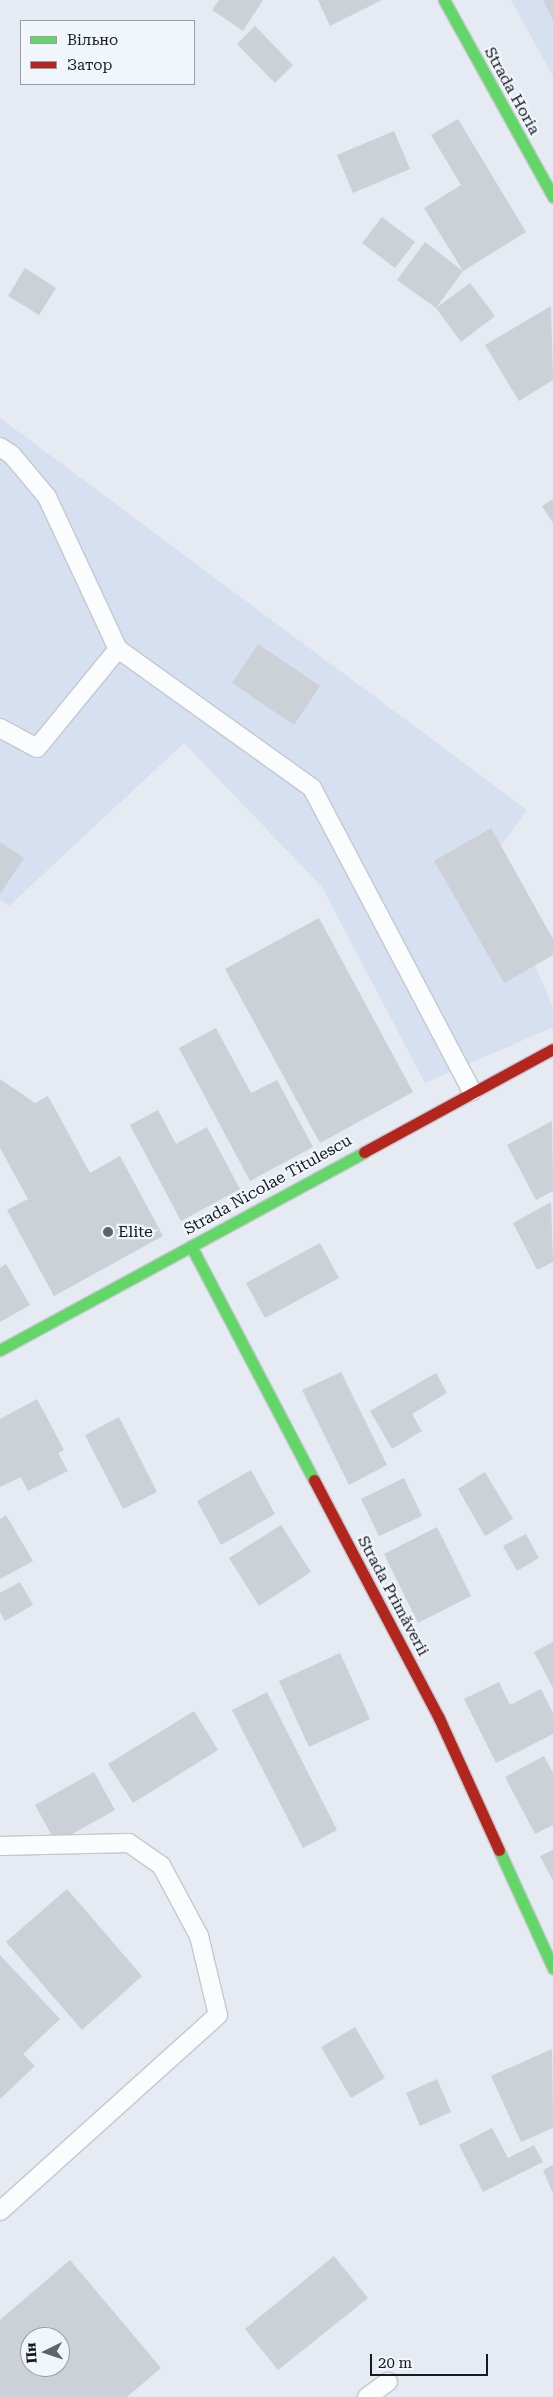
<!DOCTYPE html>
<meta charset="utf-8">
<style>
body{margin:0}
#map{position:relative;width:553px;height:2397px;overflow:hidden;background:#e5eaf3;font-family:"Roboto Serif",serif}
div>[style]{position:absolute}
.built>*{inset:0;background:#d6e0f0}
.building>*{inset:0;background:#ccd0d7}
.roads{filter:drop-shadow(1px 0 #c4c8cf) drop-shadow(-1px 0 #c4c8cf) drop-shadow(0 1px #c4c8cf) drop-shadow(0 -1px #c4c8cf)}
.lane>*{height:18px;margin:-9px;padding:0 9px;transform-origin:9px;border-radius:9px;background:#fbfcfd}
.fast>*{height:11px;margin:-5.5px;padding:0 5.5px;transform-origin:5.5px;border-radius:5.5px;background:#63d668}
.jam>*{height:11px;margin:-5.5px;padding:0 5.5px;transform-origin:5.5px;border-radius:5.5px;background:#b3261e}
.dots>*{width:14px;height:14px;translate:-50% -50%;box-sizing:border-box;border:2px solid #f1f5fc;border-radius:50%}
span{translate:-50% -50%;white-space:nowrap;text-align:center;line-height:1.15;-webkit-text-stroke:4.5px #f1f5fc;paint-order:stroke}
.street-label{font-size:16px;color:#171b20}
.poi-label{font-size:16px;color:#171b20}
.left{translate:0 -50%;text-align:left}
.legend{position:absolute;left:20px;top:20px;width:175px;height:65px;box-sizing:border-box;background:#f1f5fc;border:1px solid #9a9ea4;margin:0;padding:6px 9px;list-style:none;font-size:15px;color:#171b20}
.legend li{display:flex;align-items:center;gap:10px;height:25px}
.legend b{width:25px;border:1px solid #9a9ea4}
.north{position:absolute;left:20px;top:2327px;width:50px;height:50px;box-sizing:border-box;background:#f1f5fc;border:1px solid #9a9ea4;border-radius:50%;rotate:266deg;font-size:14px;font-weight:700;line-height:20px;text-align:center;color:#171b20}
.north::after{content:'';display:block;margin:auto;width:18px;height:22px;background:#5f636a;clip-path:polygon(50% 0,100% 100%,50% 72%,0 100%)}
.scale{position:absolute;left:370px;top:2354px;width:118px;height:22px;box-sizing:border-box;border:2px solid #171b20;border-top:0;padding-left:6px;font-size:15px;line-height:18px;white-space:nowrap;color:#171b20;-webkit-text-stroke:4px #f1f5fc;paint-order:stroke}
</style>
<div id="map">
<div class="built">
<div style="clip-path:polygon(511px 0,553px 0,553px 76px)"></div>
<div style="clip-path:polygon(0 418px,527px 810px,490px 861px,553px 1007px,553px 1027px,425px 1083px,322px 887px,184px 743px,9px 906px,0 900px)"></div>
</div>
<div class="building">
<div style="clip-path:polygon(219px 0,263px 0,243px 31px,212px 10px)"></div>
<div style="clip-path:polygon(318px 0,382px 0,330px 26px)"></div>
<div style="clip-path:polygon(543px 0,553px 0,553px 20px)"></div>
<div style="clip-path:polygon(255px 26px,293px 65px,275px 83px,237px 44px)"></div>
<div style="clip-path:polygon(458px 119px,526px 232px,463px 271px,424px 208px,461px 185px,431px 135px)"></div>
<div style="clip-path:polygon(394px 131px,410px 169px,353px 193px,337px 155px)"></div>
<div style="clip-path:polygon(382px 217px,415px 242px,395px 268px,362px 243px)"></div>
<div style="clip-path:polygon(425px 242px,463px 271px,436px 308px,470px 283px,495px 316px,461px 342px,436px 308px,397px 280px)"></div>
<div style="clip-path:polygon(25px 268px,56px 288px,39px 315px,8px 296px)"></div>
<div style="clip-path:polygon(551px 306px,553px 380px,519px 401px,485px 345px)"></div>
<div style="clip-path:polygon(553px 499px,553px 523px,542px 506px)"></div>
<div style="clip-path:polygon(258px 644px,320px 686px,294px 725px,232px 683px)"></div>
<div style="clip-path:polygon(491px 828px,553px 939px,553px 955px,504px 983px,434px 861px)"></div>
<div style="clip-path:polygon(0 842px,24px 858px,0 894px)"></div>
<div style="clip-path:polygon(319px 918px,413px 1092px,320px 1143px,225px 969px)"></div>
<div style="clip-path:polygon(216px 1028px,251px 1093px,277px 1080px,313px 1147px,250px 1181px,179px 1048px)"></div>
<div style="clip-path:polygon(0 1079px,35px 1103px,48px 1096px,90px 1173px,120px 1156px,163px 1236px,54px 1296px,7px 1210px,28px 1199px,0 1148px)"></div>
<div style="clip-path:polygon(158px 1110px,176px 1144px,207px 1127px,240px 1189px,181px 1221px,130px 1125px)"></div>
<div style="clip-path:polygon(552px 1121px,553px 1191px,536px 1200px,507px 1145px)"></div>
<div style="clip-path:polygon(551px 1202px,553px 1262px,537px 1270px,513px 1223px)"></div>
<div style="clip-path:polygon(320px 1243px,339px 1278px,265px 1318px,246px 1283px)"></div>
<div style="clip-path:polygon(6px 1264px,30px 1305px,0 1322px,0 1268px)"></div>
<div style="clip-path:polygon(341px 1372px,387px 1465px,349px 1485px,302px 1390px)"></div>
<div style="clip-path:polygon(436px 1373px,447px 1393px,412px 1414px,422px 1431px,392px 1449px,370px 1411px)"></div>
<div style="clip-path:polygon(37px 1399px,64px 1450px,58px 1453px,68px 1471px,28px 1491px,21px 1477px,0 1487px,0 1419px)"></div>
<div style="clip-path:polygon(119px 1417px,157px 1492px,123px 1509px,85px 1435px)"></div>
<div style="clip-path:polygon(251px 1470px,275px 1514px,221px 1545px,197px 1501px)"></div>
<div style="clip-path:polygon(485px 1472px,513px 1519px,485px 1536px,458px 1489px)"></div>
<div style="clip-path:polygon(404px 1478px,422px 1516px,379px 1536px,361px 1499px)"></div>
<div style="clip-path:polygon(6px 1515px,33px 1561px,0 1579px,0 1519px)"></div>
<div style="clip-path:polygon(281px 1525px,311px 1572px,259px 1606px,229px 1558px)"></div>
<div style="clip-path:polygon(437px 1527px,471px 1596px,418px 1623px,384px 1554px)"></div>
<div style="clip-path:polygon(526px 1534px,539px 1558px,517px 1571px,503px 1546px)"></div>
<div style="clip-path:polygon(20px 1582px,33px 1605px,5px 1621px,0 1612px,0 1593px)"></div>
<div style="clip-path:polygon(553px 1642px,553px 1688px,534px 1652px)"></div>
<div style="clip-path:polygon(340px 1653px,370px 1719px,309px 1747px,279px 1681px)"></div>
<div style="clip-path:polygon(499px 1682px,510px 1705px,541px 1689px,553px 1713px,553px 1734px,496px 1763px,464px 1699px)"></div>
<div style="clip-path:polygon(267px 1692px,337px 1830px,303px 1848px,232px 1710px)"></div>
<div style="clip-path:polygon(194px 1711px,218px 1750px,133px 1803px,108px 1764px)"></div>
<div style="clip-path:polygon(544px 1756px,553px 1773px,553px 1825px,535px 1834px,505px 1777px)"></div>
<div style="clip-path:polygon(94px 1772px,115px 1810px,56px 1843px,35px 1805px)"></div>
<div style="clip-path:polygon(553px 1850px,553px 1881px,540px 1856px)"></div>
<div style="clip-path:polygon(67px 1889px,142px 1976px,82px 2030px,6px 1942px)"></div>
<div style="clip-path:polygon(0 1955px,60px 2019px,23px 2054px,35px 2066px,0 2099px)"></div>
<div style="clip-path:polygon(355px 2027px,385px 2078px,351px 2098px,321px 2047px)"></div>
<div style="clip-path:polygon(552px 2049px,553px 2128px,521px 2142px,491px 2076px)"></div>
<div style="clip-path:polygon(437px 2079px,451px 2112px,420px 2126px,406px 2093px)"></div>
<div style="clip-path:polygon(492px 2128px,508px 2158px,534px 2145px,543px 2162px,483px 2192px,459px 2145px)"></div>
<div style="clip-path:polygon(553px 2165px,553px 2194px,543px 2170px)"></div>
<div style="clip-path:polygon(334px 2256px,368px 2298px,278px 2370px,245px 2329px)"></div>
<div style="clip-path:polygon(evenodd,70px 2260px,161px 2368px,127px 2397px,0 2397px,0 2320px,70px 2260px,30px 2337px,60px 2337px,60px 2367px,30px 2367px,30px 2337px)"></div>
</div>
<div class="roads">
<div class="lane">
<div style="left:0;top:447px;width:14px;rotate:34deg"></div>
<div style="left:12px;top:455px;width:55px;rotate:50.2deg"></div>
<div style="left:47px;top:497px;width:168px;rotate:65deg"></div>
<div style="left:0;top:728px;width:42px;rotate:28.4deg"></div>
<div style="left:37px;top:748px;width:128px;rotate:-50.7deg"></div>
<div style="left:118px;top:649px;width:239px;rotate:35.6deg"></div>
<div style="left:312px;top:788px;width:343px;rotate:62.2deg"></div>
<div style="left:0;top:1846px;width:129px;rotate:-1.3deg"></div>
<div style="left:129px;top:1843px;width:39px;rotate:35deg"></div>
<div style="left:161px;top:1865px;width:81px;rotate:61.8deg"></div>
<div style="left:199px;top:1936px;width:81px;rotate:76.5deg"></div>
<div style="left:218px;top:2015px;width:293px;rotate:138deg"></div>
<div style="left:367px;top:2397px;width:26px;rotate:-36deg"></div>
</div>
<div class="fast">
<div style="left:444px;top:0;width:225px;rotate:61deg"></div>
<div style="left:191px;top:1246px;width:264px;rotate:62.3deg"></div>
<div style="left:0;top:1350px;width:414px;rotate:-28.5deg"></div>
<div style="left:499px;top:1850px;width:130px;rotate:65.4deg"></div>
</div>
<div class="jam">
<div style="left:364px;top:1152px;width:215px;rotate:-28.6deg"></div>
<div style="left:314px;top:1480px;width:269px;rotate:62.3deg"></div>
<div style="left:439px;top:1718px;width:145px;rotate:65.6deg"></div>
</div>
</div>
<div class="dots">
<div style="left:108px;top:1232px;background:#5f636a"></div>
</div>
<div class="street-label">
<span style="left:512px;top:91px;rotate:61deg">Strada Horia</span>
<span style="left:268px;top:1185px;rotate:-29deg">Strada Nicolae Titulescu</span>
<span style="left:393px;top:1596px;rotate:62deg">Strada Primăverii</span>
</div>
<div class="poi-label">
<span class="left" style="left:118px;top:1232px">Elite</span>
</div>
<ul class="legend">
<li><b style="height:6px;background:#63d668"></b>Вільно</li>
<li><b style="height:6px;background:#b3261e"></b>Затор</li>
</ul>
<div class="north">Пн</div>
<div class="scale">20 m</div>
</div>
